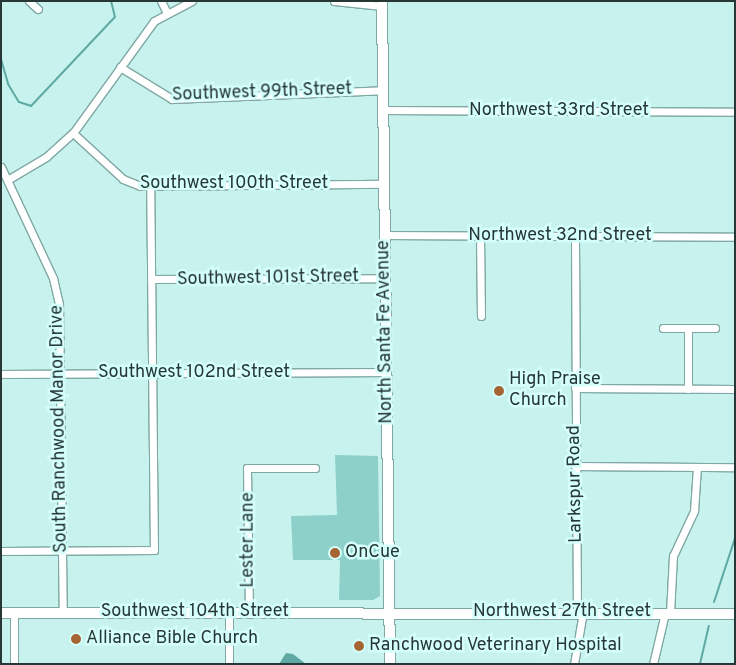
<!DOCTYPE html>
<style>
body{margin:0}
#map{position:relative;width:736px;height:665px;overflow:hidden;background:#c7f2ee;font-family:Overpass,sans-serif}
div>[style]{position:absolute}
.green>*{inset:0;background:#8dcfc9}
.water>*{inset:0;background:#5fa9a4}
.stream>*{height:2px;margin:-1px;padding:0 1px;transform-origin:1px;border-radius:1px;background:#5fa9a4}
.roads{filter:drop-shadow(1px 0 #7fa8a4) drop-shadow(-1px 0 #7fa8a4) drop-shadow(0 1px #7fa8a4) drop-shadow(0 -1px #7fa8a4)}
.street>*{height:7px;margin:-3.5px;padding:0 3.5px;transform-origin:3.5px;border-radius:3.5px;background:#fff}
.secondary>*{height:10px;margin:-5px;padding:0 5px;transform-origin:5px;border-radius:5px;background:#fff}
.dots>*{width:14px;height:14px;translate:-50% -50%;box-sizing:border-box;border:2px solid #d4fffb;border-radius:50%}
span{translate:-50% -50%;white-space:nowrap;text-align:center;line-height:1.15;-webkit-text-stroke:5px #d4fffb;paint-order:stroke}
.street-label{font-size:18px;color:#263736}
.poi-label{font-size:18px;color:#263736}
.left{translate:0 -50%;text-align:left}
.frame{position:absolute;inset:0;border:2px solid #263736;pointer-events:none}
</style>
<div id="map">
<div class="green">
<div style="clip-path:polygon(335px 455px,378px 456px,380px 596px,373px 600px,339px 600px,340px 560px,293px 560px,291px 516px,337px 515px)"></div>
</div>
<div class="water">
<div style="clip-path:polygon(286px 653px,293px 654px,306px 664px,279px 664px)"></div>
</div>
<div class="stream">
<div style="left:1px;top:59px;width:26px;rotate:74deg"></div>
<div style="left:8px;top:84px;width:21px;rotate:59deg"></div>
<div style="left:19px;top:102px;width:13px;rotate:18deg"></div>
<div style="left:31px;top:106px;width:122px;rotate:-46.7deg"></div>
<div style="left:115px;top:17px;width:16px;rotate:-104deg"></div>
<div style="left:714px;top:602px;width:67px;rotate:-71.8deg"></div>
<div style="left:700px;top:664px;width:39px;rotate:-77deg"></div>
</div>
<div class="roads">
<div class="street">
<div style="left:29px;top:1px;width:12px;rotate:42deg"></div>
<div style="left:161px;top:1px;width:11px;rotate:63deg"></div>
<div style="left:334px;top:1px;width:48px;rotate:5.9deg"></div>
<div style="left:120px;top:67px;width:61px;rotate:31.6deg"></div>
<div style="left:172px;top:99px;width:211px;rotate:-2.4deg"></div>
<div style="left:383px;top:110px;width:352px;rotate:0.3deg"></div>
<div style="left:73px;top:133px;width:68px;rotate:42.6deg"></div>
<div style="left:123px;top:179px;width:18px;rotate:22deg"></div>
<div style="left:140px;top:186px;width:244px;rotate:-0.5deg"></div>
<div style="left:1px;top:167px;width:123px;rotate:64.9deg"></div>
<div style="left:53px;top:278px;width:27px;rotate:77deg"></div>
<div style="left:59px;top:304px;width:309px;rotate:89.3deg"></div>
<div style="left:9px;top:179px;width:43px;rotate:-30.7deg"></div>
<div style="left:46px;top:157px;width:36px;rotate:-42deg"></div>
<div style="left:73px;top:133px;width:138px;rotate:-54.1deg"></div>
<div style="left:154px;top:21px;width:43px;rotate:-27.8deg"></div>
<div style="left:385px;top:235px;width:350px;rotate:0.3deg"></div>
<div style="left:480px;top:235px;width:81px;rotate:89.3deg"></div>
<div style="left:575px;top:236px;width:376px;rotate:89.7deg"></div>
<div style="left:151px;top:279px;width:235px;rotate:-0.2deg"></div>
<div style="left:663px;top:328px;width:52px"></div>
<div style="left:1px;top:374px;width:386px;rotate:-0.3deg"></div>
<div style="left:575px;top:388px;width:160px;rotate:0.4deg"></div>
<div style="left:688px;top:389px;width:61px;rotate:-90deg"></div>
<div style="left:575px;top:466px;width:160px;rotate:0.4deg"></div>
<div style="left:1px;top:551px;width:153px;rotate:-0.4deg"></div>
<div style="left:154px;top:550px;width:364px;rotate:-90.6deg"></div>
<div style="left:249px;top:611px;width:143px;rotate:-90.8deg"></div>
<div style="left:247px;top:468px;width:68px"></div>
<div style="left:670px;top:613px;width:57px;rotate:-87deg"></div>
<div style="left:673px;top:556px;width:50px;rotate:-65deg"></div>
<div style="left:694px;top:511px;width:44px;rotate:-86.1deg"></div>
<div style="left:14px;top:664px;width:51px;rotate:-90deg"></div>
<div style="left:229px;top:664px;width:52px;rotate:-90deg"></div>
<div style="left:574px;top:664px;width:53px;rotate:-80.2deg"></div>
<div style="left:653px;top:664px;width:52px;rotate:-76.8deg"></div>
</div>
<div class="secondary">
<div style="left:382px;top:1px;width:663px;rotate:89.31deg"></div>
<div style="left:1px;top:613px;width:734px;rotate:0.08deg"></div>
</div>
</div>
<div class="dots">
<div style="left:499px;top:391px;background:#a76433"></div>
<div style="left:335px;top:553px;background:#a76433"></div>
<div style="left:76px;top:639px;background:#a76433"></div>
<div style="left:359px;top:646px;background:#a76433"></div>
</div>
<div class="street-label">
<span style="left:262px;top:93px;rotate:-2deg">Southwest 99th Street</span>
<span style="left:559px;top:111px">Northwest 33rd Street</span>
<span style="left:234px;top:184px">Southwest 100th Street</span>
<span style="left:560px;top:236px">Northwest 32nd Street</span>
<span style="left:268px;top:279px;rotate:-1deg">Southwest 101st Street</span>
<span style="left:386px;top:332px;rotate:-91deg">North Santa Fe Avenue</span>
<span style="left:194px;top:373px">Southwest 102nd Street</span>
<span style="left:60px;top:429px;rotate:-91deg">South Ranchwood Manor Drive</span>
<span style="left:576px;top:484px;rotate:-91deg">Larkspur Road</span>
<span style="left:249px;top:540px;rotate:-90deg">Lester Lane</span>
<span style="left:195px;top:612px">Southwest 104th Street</span>
<span style="left:562px;top:612px">Northwest 27th Street</span>
</div>
<div class="poi-label">
<span class="left" style="left:509px;top:391px">High Praise<br>Church</span>
<span class="left" style="left:345px;top:553px">OnCue</span>
<span class="left" style="left:86px;top:639px">Alliance Bible Church</span>
<span class="left" style="left:369px;top:646px">Ranchwood Veterinary Hospital</span>
</div>
<div class="frame"></div>
</div>
